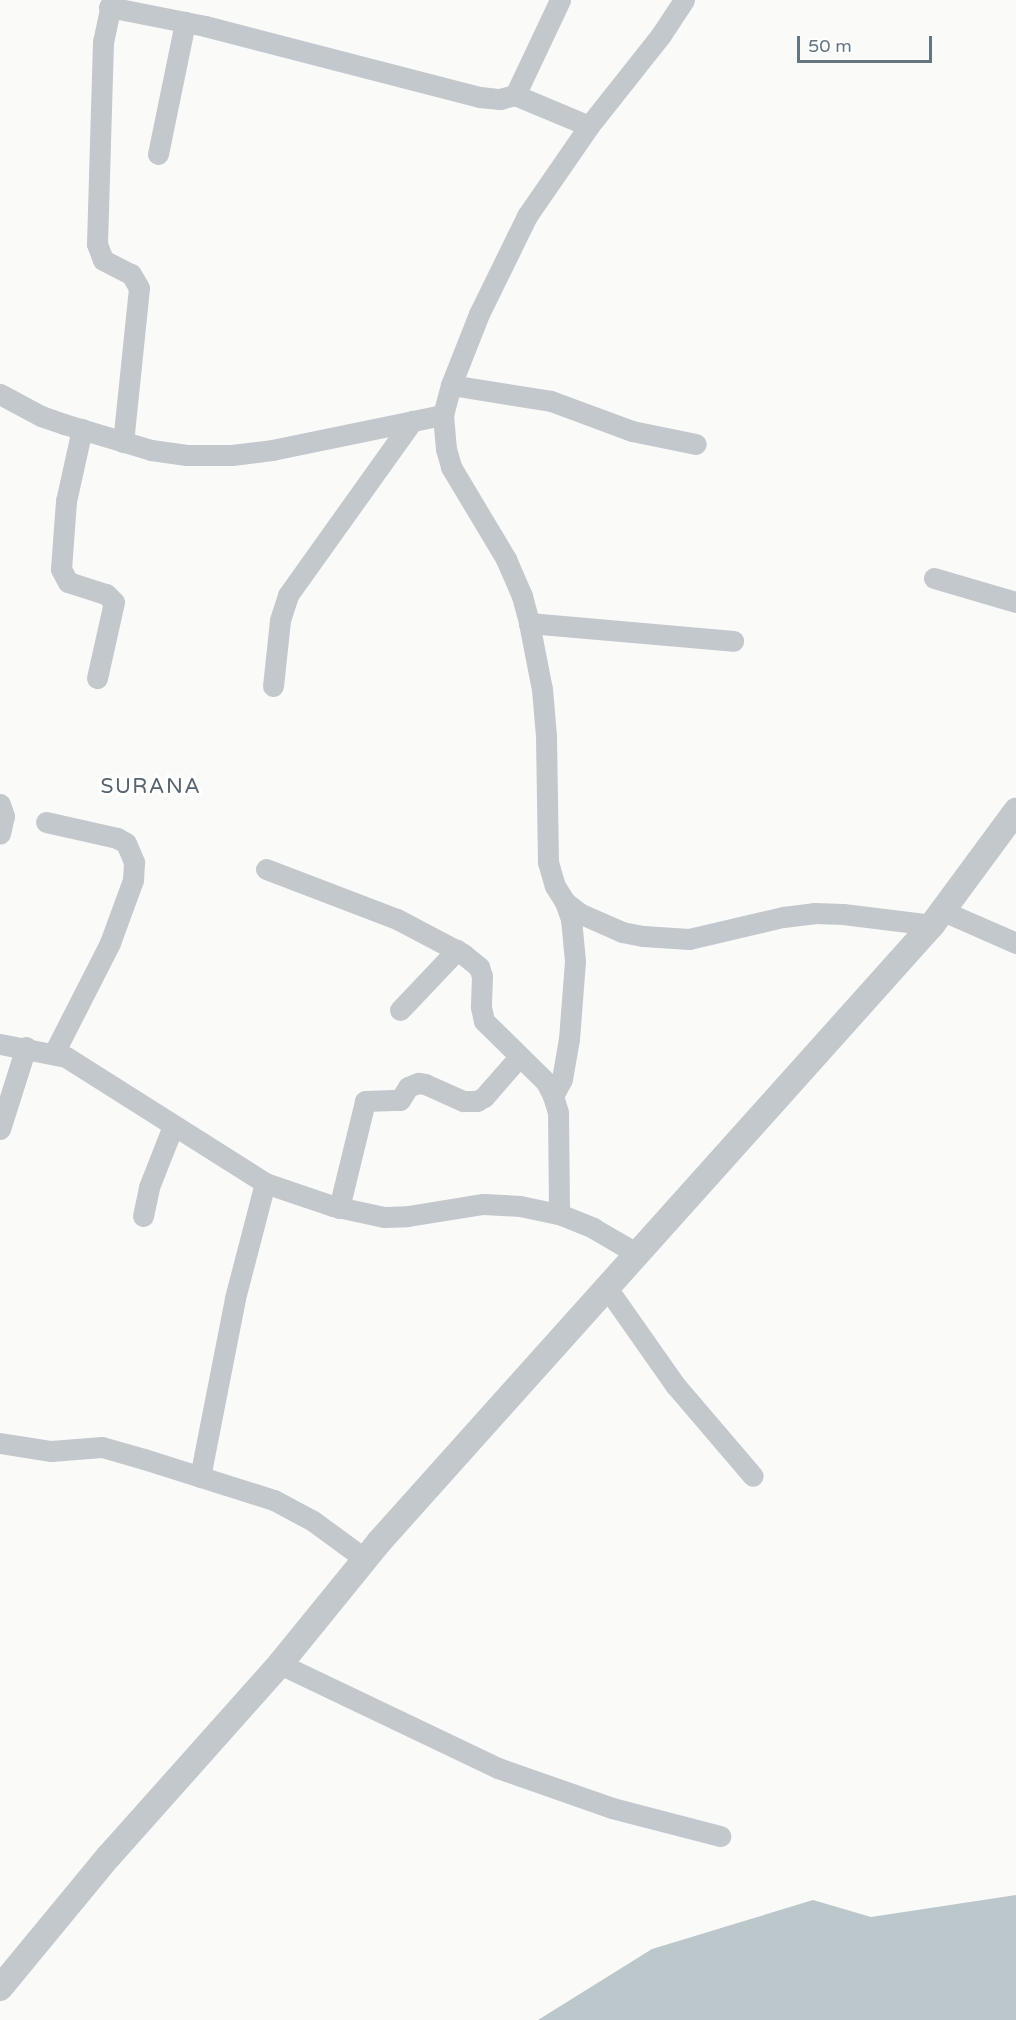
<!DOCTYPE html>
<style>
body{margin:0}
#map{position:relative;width:1016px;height:2020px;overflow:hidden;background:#fafaf8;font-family:"Varela Round",sans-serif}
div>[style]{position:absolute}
.water>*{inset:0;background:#bbc7cb}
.minor>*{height:21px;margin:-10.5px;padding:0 10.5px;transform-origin:10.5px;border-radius:10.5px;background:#c3c8cc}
.tertiary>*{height:26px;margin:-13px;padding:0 13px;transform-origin:13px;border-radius:13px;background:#c3c8cc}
span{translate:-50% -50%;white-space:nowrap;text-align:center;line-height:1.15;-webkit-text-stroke:6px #fff;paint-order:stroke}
.quarter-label{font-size:21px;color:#57646e;letter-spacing:1.5px}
.scale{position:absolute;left:797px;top:36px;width:135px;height:27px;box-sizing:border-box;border:3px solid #657683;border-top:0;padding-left:8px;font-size:18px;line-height:21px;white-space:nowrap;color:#657683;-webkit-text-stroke:4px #fff;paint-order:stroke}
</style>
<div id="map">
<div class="water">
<div style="clip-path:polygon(1016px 1895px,1016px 2020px,538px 2020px,652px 1949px,813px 1900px,871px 1917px)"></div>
</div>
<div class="minor">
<div style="left:112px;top:0;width:43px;rotate:102.1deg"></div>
<div style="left:103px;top:42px;width:202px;rotate:91.7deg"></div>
<div style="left:97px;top:244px;width:17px;rotate:69deg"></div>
<div style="left:103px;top:260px;width:31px;rotate:27deg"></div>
<div style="left:131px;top:274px;width:16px;rotate:60deg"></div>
<div style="left:139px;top:288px;width:155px;rotate:95.9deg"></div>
<div style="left:560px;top:0;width:105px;rotate:115.3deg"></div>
<div style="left:515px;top:95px;width:80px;rotate:22.7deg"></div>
<div style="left:684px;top:0;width:42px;rotate:123.3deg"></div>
<div style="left:661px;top:35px;width:116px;rotate:128.4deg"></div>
<div style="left:589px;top:126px;width:109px;rotate:124.6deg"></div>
<div style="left:527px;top:216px;width:109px;rotate:116.1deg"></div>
<div style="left:479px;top:314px;width:76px;rotate:111.5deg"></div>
<div style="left:451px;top:385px;width:31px;rotate:105deg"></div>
<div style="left:443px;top:415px;width:34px;rotate:85deg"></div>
<div style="left:446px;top:449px;width:19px;rotate:74deg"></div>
<div style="left:451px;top:467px;width:107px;rotate:59.1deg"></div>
<div style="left:506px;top:559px;width:40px;rotate:66.6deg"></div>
<div style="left:522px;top:596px;width:28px;rotate:75deg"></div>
<div style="left:529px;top:623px;width:67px;rotate:78.9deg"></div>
<div style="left:542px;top:689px;width:47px;rotate:85.1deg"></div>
<div style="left:546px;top:736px;width:126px;rotate:89.1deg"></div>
<div style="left:548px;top:862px;width:25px;rotate:74deg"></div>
<div style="left:555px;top:886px;width:19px;rotate:58deg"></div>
<div style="left:565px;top:902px;width:18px;rotate:38deg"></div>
<div style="left:579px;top:913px;width:47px;rotate:23.8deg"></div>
<div style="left:622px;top:932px;width:21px;rotate:11deg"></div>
<div style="left:643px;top:936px;width:46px;rotate:3.7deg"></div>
<div style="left:689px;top:939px;width:97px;rotate:-13.2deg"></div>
<div style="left:783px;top:917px;width:31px;rotate:-7deg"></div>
<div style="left:814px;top:913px;width:29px;rotate:2deg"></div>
<div style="left:843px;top:914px;width:90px;rotate:7deg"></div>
<div style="left:109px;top:7px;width:98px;rotate:11.2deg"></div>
<div style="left:205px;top:26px;width:284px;rotate:14.5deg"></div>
<div style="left:480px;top:97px;width:20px;rotate:6deg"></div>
<div style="left:500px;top:99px;width:16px;rotate:-15deg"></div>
<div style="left:158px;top:154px;width:135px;rotate:-78.4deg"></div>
<div style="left:451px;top:385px;width:101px;rotate:9.1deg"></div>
<div style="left:551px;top:401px;width:86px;rotate:20.3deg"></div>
<div style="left:632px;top:431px;width:65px;rotate:11.5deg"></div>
<div style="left:0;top:394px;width:47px;rotate:28.2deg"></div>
<div style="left:41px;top:416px;width:24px;rotate:19deg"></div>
<div style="left:64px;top:424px;width:91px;rotate:16.6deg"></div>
<div style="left:151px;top:450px;width:36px;rotate:8deg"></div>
<div style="left:187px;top:455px;width:45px"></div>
<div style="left:232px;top:455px;width:40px;rotate:-7.1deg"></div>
<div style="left:272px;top:450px;width:175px;rotate:-11.6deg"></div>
<div style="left:82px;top:429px;width:74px;rotate:102.5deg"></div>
<div style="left:66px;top:501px;width:68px;rotate:94.2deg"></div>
<div style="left:61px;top:569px;width:15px;rotate:62deg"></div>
<div style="left:68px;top:582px;width:40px;rotate:18deg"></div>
<div style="left:106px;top:594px;width:11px;rotate:45deg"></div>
<div style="left:114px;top:602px;width:78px;rotate:102.6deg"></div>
<div style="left:934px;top:578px;width:85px;rotate:16.3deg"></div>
<div style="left:529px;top:623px;width:205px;rotate:5deg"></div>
<div style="left:273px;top:686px;width:66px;rotate:-83.9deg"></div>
<div style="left:280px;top:620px;width:26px;rotate:-72deg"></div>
<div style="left:288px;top:595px;width:214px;rotate:-54.5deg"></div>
<div style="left:0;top:804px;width:13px;rotate:72deg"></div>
<div style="left:4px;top:816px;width:18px;rotate:103deg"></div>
<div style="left:46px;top:822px;width:73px;rotate:12.7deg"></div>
<div style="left:117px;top:838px;width:10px;rotate:29deg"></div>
<div style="left:126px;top:843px;width:21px;rotate:67deg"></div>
<div style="left:134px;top:862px;width:18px;rotate:93deg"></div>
<div style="left:133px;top:880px;width:67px;rotate:110.1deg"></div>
<div style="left:110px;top:943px;width:123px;rotate:117deg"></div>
<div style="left:266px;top:869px;width:140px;rotate:20.9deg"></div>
<div style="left:397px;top:919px;width:75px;rotate:27.9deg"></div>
<div style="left:463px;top:954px;width:21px;rotate:39deg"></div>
<div style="left:479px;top:967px;width:9px;rotate:72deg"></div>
<div style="left:482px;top:976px;width:31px;rotate:92deg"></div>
<div style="left:481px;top:1007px;width:14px;rotate:78deg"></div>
<div style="left:484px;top:1021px;width:87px;rotate:44.5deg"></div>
<div style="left:546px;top:1082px;width:16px;rotate:63deg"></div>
<div style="left:553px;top:1096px;width:17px;rotate:73deg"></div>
<div style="left:558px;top:1112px;width:102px;rotate:89.4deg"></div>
<div style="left:943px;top:911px;width:80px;rotate:23.7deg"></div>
<div style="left:400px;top:1010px;width:83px;rotate:-46.5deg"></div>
<div style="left:0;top:1044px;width:67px;rotate:11.1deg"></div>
<div style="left:66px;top:1057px;width:236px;rotate:32.3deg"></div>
<div style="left:265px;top:1183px;width:72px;rotate:18.7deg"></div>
<div style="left:333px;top:1206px;width:52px;rotate:12.2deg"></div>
<div style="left:384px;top:1217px;width:24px;rotate:-2deg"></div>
<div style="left:408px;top:1216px;width:76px;rotate:-9.1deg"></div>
<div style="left:483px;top:1204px;width:37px;rotate:3deg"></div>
<div style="left:520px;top:1206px;width:40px;rotate:12deg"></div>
<div style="left:559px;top:1214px;width:37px;rotate:22deg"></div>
<div style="left:593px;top:1228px;width:50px;rotate:30.2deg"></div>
<div style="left:553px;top:1096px;width:19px;rotate:-62deg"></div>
<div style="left:562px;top:1079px;width:41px;rotate:-80.1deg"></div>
<div style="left:569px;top:1039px;width:78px;rotate:-85.6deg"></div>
<div style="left:575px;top:961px;width:42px;rotate:-95.4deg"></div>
<div style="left:571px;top:919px;width:18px;rotate:-109deg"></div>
<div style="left:0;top:1129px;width:86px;rotate:-72.4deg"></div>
<div style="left:339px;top:1208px;width:110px;rotate:-76.3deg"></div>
<div style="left:365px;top:1101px;width:35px;rotate:-2deg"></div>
<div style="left:400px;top:1100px;width:15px;rotate:-58deg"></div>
<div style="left:408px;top:1087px;width:11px;rotate:-22deg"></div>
<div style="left:418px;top:1083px;width:7px;rotate:8deg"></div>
<div style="left:425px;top:1084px;width:42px;rotate:24.1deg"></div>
<div style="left:463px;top:1101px;width:14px"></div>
<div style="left:477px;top:1101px;width:8px;rotate:-30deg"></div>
<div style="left:484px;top:1097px;width:53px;rotate:-48.8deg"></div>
<div style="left:143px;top:1216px;width:30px;rotate:-78deg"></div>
<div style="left:149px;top:1187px;width:66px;rotate:-68.5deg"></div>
<div style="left:607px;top:1288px;width:120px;rotate:54.9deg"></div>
<div style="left:676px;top:1386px;width:118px;rotate:49.5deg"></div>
<div style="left:0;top:1443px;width:52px;rotate:8.9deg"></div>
<div style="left:51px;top:1451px;width:51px;rotate:-4.5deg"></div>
<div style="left:102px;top:1447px;width:44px;rotate:15.9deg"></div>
<div style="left:144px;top:1459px;width:136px;rotate:17.5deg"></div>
<div style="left:274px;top:1500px;width:44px;rotate:28.3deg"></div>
<div style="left:313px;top:1521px;width:64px;rotate:36.2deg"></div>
<div style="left:200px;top:1477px;width:182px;rotate:-78.9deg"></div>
<div style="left:235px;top:1298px;width:119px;rotate:-75.4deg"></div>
<div style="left:280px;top:1664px;width:242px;rotate:25.5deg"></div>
<div style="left:498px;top:1768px;width:121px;rotate:19.3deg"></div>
<div style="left:612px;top:1808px;width:112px;rotate:14.5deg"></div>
</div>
<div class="tertiary">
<div style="left:0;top:1988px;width:171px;rotate:-50.5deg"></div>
<div style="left:109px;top:1856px;width:257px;rotate:-48.3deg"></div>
<div style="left:280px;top:1664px;width:157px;rotate:-50.9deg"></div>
<div style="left:379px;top:1542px;width:829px;rotate:-48.13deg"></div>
<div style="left:932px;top:925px;width:142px;rotate:-53.6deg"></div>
</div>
<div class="quarter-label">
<span style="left:151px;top:787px">SURANA</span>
</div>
<div class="scale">50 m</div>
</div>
